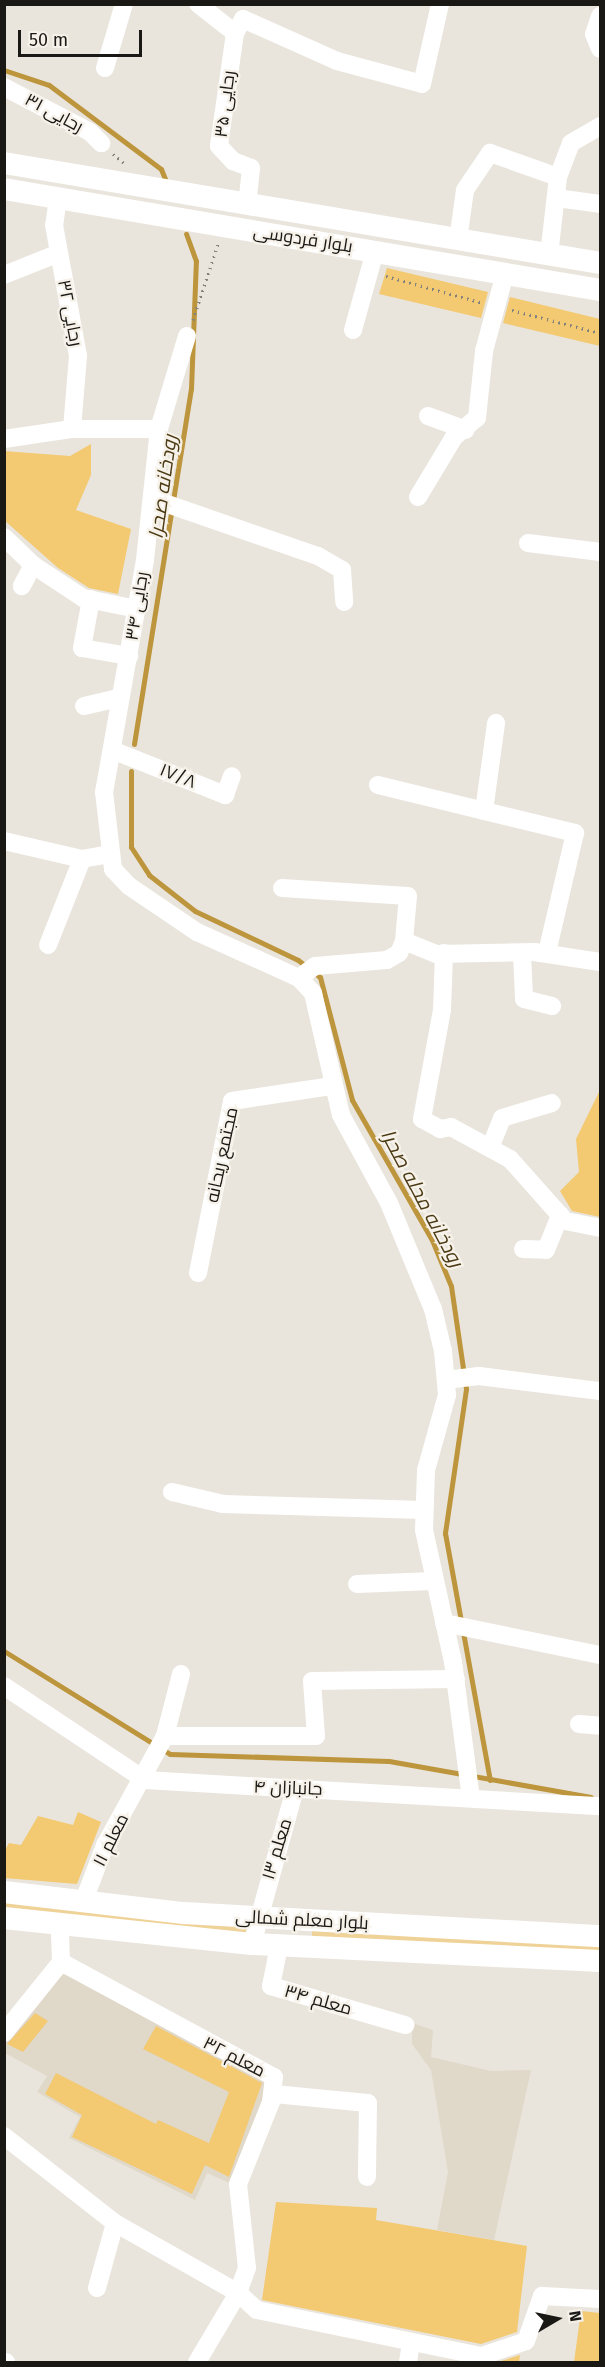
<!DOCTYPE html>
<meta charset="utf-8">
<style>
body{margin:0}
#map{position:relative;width:605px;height:2367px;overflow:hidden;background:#e9e5dc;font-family:"Fira Sans",Cairo,sans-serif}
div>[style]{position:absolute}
.built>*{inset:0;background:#e0d8c9}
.green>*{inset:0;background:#efd298}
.stream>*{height:5px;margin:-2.5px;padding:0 2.5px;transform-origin:2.5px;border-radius:2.5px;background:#bd953c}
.building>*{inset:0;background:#f3c972}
.path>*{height:3px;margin-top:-1.5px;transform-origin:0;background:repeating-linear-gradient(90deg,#83817b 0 1.5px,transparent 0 6px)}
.minor>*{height:18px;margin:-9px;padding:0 9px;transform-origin:9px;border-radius:9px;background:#fff}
.major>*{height:22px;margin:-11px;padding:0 11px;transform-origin:11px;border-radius:11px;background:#fff}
span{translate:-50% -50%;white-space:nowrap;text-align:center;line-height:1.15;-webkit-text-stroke:4.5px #f6f2e9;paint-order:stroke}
.street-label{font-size:18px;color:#191815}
.water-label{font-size:20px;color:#4b3a14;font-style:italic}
.frame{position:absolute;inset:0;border:6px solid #191815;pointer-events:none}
.north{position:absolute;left:527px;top:2289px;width:60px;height:60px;-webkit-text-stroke:4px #f6f2e9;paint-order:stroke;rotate:81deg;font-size:16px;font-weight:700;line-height:24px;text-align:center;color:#191815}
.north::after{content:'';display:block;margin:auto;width:21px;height:27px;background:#191815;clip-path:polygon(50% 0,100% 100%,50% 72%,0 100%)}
.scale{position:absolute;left:18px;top:30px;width:124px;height:27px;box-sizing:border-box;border:3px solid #191815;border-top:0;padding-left:8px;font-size:18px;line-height:21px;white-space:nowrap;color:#191815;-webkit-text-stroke:4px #f6f2e9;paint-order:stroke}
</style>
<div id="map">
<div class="built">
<div style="clip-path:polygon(55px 1974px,76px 1975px,271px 2080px,232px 2184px,207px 2173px,195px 2200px,69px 2138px,80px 2117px,37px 2092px,47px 2076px,5px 2053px,5px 2036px)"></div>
<div style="clip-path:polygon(412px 2023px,433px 2030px,431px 2057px,491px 2071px,531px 2070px,494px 2240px,437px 2230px,448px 2172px,431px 2070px,412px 2044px)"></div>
</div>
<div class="green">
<div style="clip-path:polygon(4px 1899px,250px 1924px,249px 1937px,5px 1912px)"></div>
<div style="clip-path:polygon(312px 1929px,600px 1946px,600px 1955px,312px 1938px)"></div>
</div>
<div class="stream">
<div style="left:4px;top:70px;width:47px;rotate:18.4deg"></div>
<div style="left:49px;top:85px;width:140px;rotate:36.9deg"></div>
<div style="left:161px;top:169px;width:11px;rotate:68deg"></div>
<div style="left:134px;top:744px;width:360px;rotate:-80.9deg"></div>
<div style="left:191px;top:389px;width:128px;rotate:-87.8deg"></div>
<div style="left:196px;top:261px;width:29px;rotate:-110deg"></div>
<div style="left:131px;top:771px;width:76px;rotate:90deg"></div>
<div style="left:131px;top:847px;width:33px;rotate:57deg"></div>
<div style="left:149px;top:875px;width:58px;rotate:38deg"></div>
<div style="left:195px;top:911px;width:114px;rotate:25.4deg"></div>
<div style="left:298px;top:960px;width:28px;rotate:38deg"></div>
<div style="left:320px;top:977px;width:127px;rotate:75.4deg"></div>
<div style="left:352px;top:1100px;width:161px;rotate:60.3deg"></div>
<div style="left:432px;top:1240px;width:50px;rotate:67.6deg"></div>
<div style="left:451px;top:1286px;width:104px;rotate:81.7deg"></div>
<div style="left:466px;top:1389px;width:146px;rotate:98.3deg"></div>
<div style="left:445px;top:1533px;width:251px;rotate:79.7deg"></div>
<div style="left:4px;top:1651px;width:195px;rotate:31.8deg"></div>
<div style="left:170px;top:1754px;width:219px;rotate:1.8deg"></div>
<div style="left:389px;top:1761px;width:205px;rotate:10.1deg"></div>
</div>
<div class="building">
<div style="clip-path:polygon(387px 268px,488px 292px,481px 318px,379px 294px)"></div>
<div style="clip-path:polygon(510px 297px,600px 319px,600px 346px,503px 323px)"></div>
<div style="clip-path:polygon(91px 444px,91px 475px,76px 510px,131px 529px,118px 594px,89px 588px,58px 568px,4px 520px,4px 451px,70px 456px)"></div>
<div style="clip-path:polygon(600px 1090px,600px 1217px,572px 1211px,560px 1191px,579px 1172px,576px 1139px)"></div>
<div style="clip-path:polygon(78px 1812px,101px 1822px,77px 1884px,4px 1878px,4px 1852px,9px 1843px,21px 1845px,38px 1816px,73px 1825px)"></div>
<div style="clip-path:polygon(35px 2013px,48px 2021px,23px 2052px,7px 2044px)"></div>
<div style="clip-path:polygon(156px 2026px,262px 2083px,229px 2177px,205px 2165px,192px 2194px,72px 2137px,82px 2115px,45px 2094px,56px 2073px,156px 2124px,158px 2120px,209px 2143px,229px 2092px,143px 2049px)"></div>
<div style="clip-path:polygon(276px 2202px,377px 2208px,376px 2220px,527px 2246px,517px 2332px,481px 2344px,262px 2300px)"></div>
<div style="clip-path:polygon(581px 2311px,600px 2313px,600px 2362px,574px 2362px)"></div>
<div style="clip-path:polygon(520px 2355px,519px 2362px,498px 2362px)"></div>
</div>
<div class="path">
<div style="left:113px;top:154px;width:14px;rotate:39deg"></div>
<div style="left:386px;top:276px;width:98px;rotate:15.5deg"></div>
<div style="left:512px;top:310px;width:91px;rotate:14.6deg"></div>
<div style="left:193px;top:320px;width:80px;rotate:-71.8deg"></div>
</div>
<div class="minor">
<div style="left:198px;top:4px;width:47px;rotate:38.1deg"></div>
<div style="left:235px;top:33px;width:114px;rotate:98.1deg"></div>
<div style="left:219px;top:146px;width:21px;rotate:47deg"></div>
<div style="left:233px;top:161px;width:19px;rotate:21deg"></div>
<div style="left:251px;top:168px;width:36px;rotate:96deg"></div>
<div style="left:600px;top:16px;width:19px;rotate:108deg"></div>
<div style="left:594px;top:34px;width:16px;rotate:68deg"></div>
<div style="left:235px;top:33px;width:16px;rotate:-60deg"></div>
<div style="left:243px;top:19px;width:103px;rotate:24.1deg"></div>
<div style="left:337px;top:61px;width:88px;rotate:15.1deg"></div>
<div style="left:422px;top:84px;width:82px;rotate:-77.3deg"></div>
<div style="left:105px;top:68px;width:67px;rotate:-73.5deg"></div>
<div style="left:4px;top:87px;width:97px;rotate:27.6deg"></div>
<div style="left:90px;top:132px;width:16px;rotate:45deg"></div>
<div style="left:58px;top:198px;width:27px;rotate:98deg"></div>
<div style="left:54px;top:225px;width:133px;rotate:79.6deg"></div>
<div style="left:78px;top:356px;width:73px;rotate:94.7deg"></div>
<div style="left:557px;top:198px;width:43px;rotate:7.9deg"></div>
<div style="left:458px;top:240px;width:50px;rotate:-82deg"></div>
<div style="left:465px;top:190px;width:45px;rotate:-56deg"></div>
<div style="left:490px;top:153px;width:72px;rotate:19.4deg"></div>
<div style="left:549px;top:255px;width:79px;rotate:-83.4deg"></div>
<div style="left:558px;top:177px;width:36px;rotate:-69deg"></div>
<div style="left:571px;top:143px;width:34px;rotate:-30deg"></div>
<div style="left:4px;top:275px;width:59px;rotate:-21.8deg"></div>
<div style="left:353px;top:330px;width:82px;rotate:-74.4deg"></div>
<div style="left:187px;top:336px;width:97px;rotate:106.8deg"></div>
<div style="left:159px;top:429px;width:132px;rotate:96.1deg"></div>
<div style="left:145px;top:560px;width:236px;rotate:100deg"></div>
<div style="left:104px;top:792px;width:78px;rotate:83.3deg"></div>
<div style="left:113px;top:869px;width:23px;rotate:47deg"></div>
<div style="left:129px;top:886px;width:82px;rotate:34.1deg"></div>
<div style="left:197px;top:932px;width:112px;rotate:24.3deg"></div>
<div style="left:299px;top:978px;width:21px;rotate:47deg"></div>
<div style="left:313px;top:993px;width:125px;rotate:77.1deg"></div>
<div style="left:341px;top:1115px;width:100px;rotate:61.4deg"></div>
<div style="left:389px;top:1203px;width:115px;rotate:67.5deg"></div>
<div style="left:433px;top:1309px;width:43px;rotate:76.6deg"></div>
<div style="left:443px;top:1351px;width:44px;rotate:84.8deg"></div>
<div style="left:447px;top:1395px;width:78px;rotate:105.6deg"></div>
<div style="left:426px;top:1470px;width:60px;rotate:91.9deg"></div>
<div style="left:424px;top:1530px;width:135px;rotate:77.6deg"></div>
<div style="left:453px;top:1662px;width:137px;rotate:82.5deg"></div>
<div style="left:428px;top:416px;width:40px;rotate:20.2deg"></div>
<div style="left:4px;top:439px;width:69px;rotate:-8.4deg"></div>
<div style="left:72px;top:429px;width:87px"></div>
<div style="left:418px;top:497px;width:70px;rotate:-59deg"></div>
<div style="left:454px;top:437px;width:30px;rotate:-40deg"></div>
<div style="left:477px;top:418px;width:67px;rotate:-84deg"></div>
<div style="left:484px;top:351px;width:81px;rotate:-74.9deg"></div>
<div style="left:153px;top:499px;width:175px;rotate:19.1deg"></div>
<div style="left:318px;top:556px;width:28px;rotate:30deg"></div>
<div style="left:342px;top:570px;width:32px;rotate:86deg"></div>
<div style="left:4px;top:537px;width:40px;rotate:44deg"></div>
<div style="left:33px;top:565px;width:24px;rotate:118deg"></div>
<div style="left:528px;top:543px;width:73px;rotate:7.1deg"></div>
<div style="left:33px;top:565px;width:60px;rotate:33.4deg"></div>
<div style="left:83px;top:598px;width:55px;rotate:11.5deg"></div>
<div style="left:91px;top:599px;width:50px;rotate:100.4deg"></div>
<div style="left:82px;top:648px;width:48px;rotate:9.7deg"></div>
<div style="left:84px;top:706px;width:35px;rotate:-13deg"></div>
<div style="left:112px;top:750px;width:122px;rotate:21.7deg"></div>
<div style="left:225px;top:795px;width:20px;rotate:-70deg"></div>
<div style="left:378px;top:785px;width:203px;rotate:13.7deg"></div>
<div style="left:575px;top:833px;width:122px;rotate:103.2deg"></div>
<div style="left:484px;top:811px;width:89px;rotate:-82.2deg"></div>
<div style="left:4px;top:841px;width:80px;rotate:13deg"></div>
<div style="left:82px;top:859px;width:29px;rotate:-10deg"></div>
<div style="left:282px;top:888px;width:126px;rotate:3.6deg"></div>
<div style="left:408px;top:896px;width:45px;rotate:95.1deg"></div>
<div style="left:48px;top:945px;width:92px;rotate:-68.4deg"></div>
<div style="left:444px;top:953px;width:57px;rotate:92deg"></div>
<div style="left:442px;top:1010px;width:111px;rotate:100.4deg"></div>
<div style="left:422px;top:1119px;width:21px;rotate:29deg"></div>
<div style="left:440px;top:1129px;width:11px;rotate:-10deg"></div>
<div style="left:451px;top:1127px;width:67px;rotate:28.5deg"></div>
<div style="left:510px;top:1159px;width:83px;rotate:48.4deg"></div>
<div style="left:565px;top:1221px;width:36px;rotate:11deg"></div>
<div style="left:522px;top:953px;width:46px;rotate:87.5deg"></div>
<div style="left:524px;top:999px;width:29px;rotate:14deg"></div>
<div style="left:299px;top:978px;width:20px;rotate:-37deg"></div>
<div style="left:315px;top:966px;width:72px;rotate:-4.8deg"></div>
<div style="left:387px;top:960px;width:14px;rotate:-30deg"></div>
<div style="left:399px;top:953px;width:13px;rotate:-67deg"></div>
<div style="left:404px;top:941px;width:35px;rotate:22deg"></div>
<div style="left:437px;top:954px;width:97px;rotate:-1.2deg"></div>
<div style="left:534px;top:952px;width:67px;rotate:8.6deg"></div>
<div style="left:490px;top:1148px;width:32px;rotate:-68deg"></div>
<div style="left:502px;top:1118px;width:52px;rotate:-16.7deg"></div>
<div style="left:523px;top:1249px;width:23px;rotate:2deg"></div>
<div style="left:546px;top:1250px;width:38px;rotate:-68deg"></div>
<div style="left:198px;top:1273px;width:175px;rotate:-78.8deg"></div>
<div style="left:232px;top:1101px;width:100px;rotate:-8.6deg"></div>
<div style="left:446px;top:1380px;width:33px;rotate:-7deg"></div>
<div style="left:479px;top:1376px;width:122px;rotate:7.1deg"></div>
<div style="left:172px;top:1492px;width:52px;rotate:13.2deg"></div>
<div style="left:223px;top:1504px;width:201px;rotate:1.7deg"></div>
<div style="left:357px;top:1584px;width:76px;rotate:-2.3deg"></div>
<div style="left:444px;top:1623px;width:159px;rotate:11.6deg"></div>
<div style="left:181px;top:1674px;width:64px;rotate:104.5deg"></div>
<div style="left:165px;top:1736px;width:151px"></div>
<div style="left:316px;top:1736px;width:55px;rotate:-94.2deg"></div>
<div style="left:312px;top:1681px;width:144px;rotate:-0.8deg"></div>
<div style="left:4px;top:1686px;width:169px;rotate:33.7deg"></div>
<div style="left:145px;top:1780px;width:456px;rotate:3.3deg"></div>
<div style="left:579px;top:1724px;width:21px;rotate:5deg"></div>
<div style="left:83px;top:1903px;width:62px;rotate:-69.2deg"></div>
<div style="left:105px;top:1845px;width:124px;rotate:-61.2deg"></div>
<div style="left:252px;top:1944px;width:161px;rotate:-74.5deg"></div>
<div style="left:279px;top:1946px;width:41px;rotate:101.3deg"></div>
<div style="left:271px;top:1986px;width:140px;rotate:16.2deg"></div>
<div style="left:61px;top:1962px;width:242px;rotate:28.4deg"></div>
<div style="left:274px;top:2077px;width:25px;rotate:97deg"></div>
<div style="left:271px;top:2102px;width:88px;rotate:111.9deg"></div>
<div style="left:238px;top:2184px;width:84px;rotate:83.9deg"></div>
<div style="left:247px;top:2268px;width:27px;rotate:110deg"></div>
<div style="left:238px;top:2293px;width:80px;rotate:120.7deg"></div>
<div style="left:4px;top:2033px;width:91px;rotate:-51.2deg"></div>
<div style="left:61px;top:1962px;width:37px;rotate:-92deg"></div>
<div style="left:274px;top:2094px;width:94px;rotate:5.5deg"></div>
<div style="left:368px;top:2103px;width:74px;rotate:90.8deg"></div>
<div style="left:4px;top:2136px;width:141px;rotate:38.1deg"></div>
<div style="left:115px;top:2223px;width:142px;rotate:29.6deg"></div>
<div style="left:238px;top:2293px;width:25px;rotate:42deg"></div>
<div style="left:257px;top:2310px;width:230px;rotate:11.6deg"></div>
<div style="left:482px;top:2356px;width:46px;rotate:-18.8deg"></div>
<div style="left:526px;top:2341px;width:48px;rotate:-70.4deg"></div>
<div style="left:542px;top:2296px;width:58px;rotate:3deg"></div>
<div style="left:97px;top:2288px;width:67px;rotate:-74.5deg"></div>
<div style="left:4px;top:2362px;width:2px"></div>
<div style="left:408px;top:2362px;width:19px;rotate:-81deg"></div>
</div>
<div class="major">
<div style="left:4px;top:163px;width:604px;rotate:9.52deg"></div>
<div style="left:4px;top:189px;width:604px;rotate:9.62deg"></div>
<div style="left:4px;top:1892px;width:181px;rotate:6.7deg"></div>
<div style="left:184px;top:1913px;width:417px;rotate:3.2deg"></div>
<div style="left:4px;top:1918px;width:249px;rotate:6deg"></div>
<div style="left:252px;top:1944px;width:348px;rotate:2.8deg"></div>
</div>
<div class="street-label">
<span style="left:225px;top:104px;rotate:-83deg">رجایی ۳۵</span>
<span style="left:54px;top:113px;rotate:28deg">رجایی ۳۱</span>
<span style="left:303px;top:239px;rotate:9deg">بلوار فردوسی</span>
<span style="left:70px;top:313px;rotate:79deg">رجایی ۳۲</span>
<span style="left:137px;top:606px;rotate:-81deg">رجایی ۳۴</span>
<span style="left:178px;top:776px;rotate:22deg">۱۷/۸</span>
<span style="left:222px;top:1155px;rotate:-78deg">مجتمع ریحانه</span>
<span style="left:288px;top:1788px;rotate:2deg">جانبازان ۴</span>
<span style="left:111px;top:1840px;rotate:-63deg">معلم ۱۱</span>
<span style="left:277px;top:1849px;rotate:-73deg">معلم ۱۳</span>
<span style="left:302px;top:1920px;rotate:3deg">بلوار معلم شمالی</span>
<span style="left:318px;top:2000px;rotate:16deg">معلم ۳۴</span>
<span style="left:234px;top:2057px;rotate:27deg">معلم ۳۲</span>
</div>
<div class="water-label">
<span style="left:163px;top:487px;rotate:-82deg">رودخانه صحرا</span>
<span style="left:422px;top:1198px;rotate:62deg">رودخانه محله صحرا</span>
</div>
<div class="frame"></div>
<div class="north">N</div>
<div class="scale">50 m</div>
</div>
